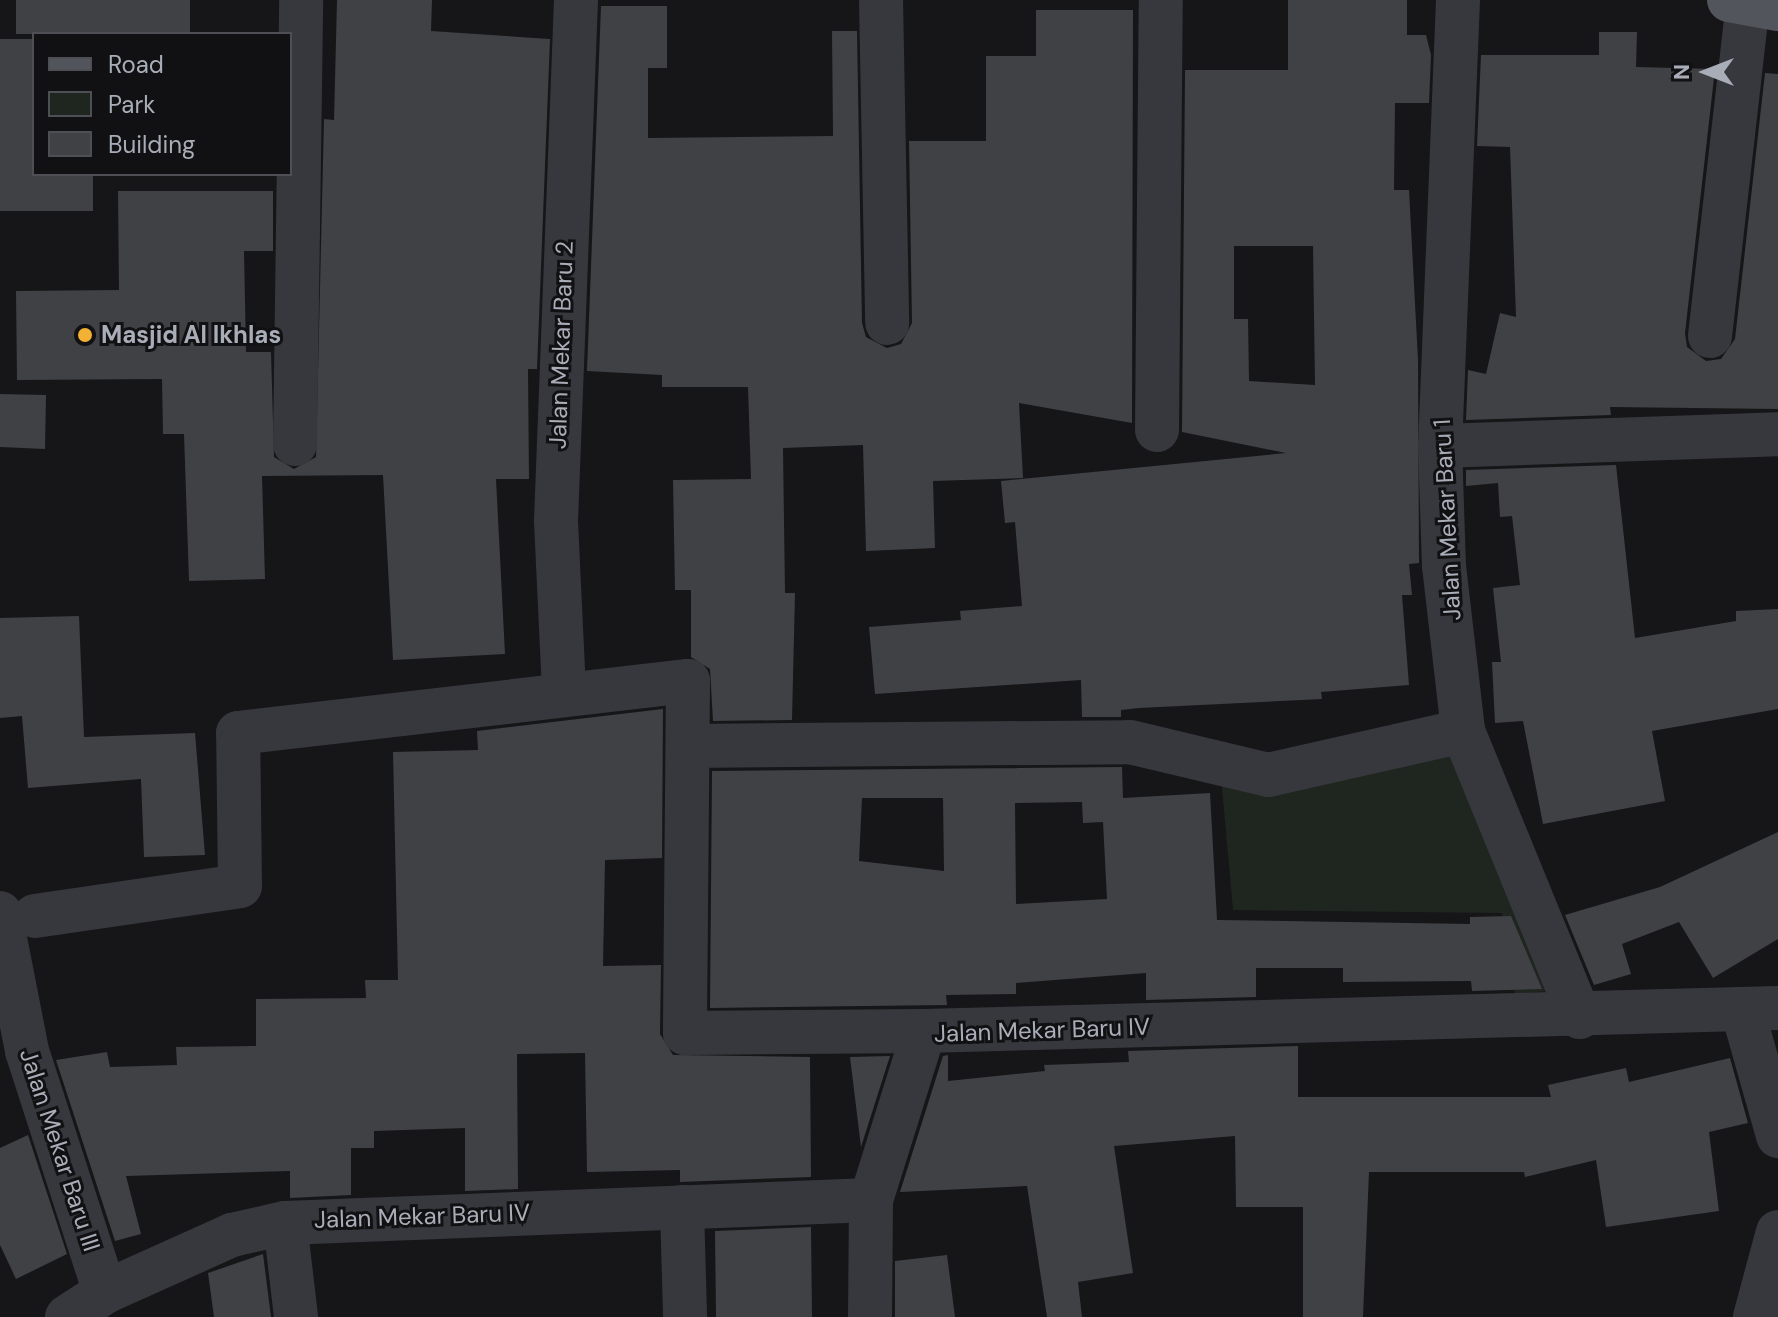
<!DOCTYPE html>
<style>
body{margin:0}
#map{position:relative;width:1778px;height:1317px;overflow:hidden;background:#161618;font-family:"DM Sans",sans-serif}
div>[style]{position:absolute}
.green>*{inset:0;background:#1e261f}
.building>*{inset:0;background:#404145}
.minor>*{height:44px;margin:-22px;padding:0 22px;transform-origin:22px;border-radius:22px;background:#37383d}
.major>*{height:44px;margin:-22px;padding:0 22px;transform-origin:22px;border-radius:22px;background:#53555c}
.dots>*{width:22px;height:22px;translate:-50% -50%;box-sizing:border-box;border:4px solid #111113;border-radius:50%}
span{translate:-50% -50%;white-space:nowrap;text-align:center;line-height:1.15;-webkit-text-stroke:6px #111113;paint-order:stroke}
.poi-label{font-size:24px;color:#a8adb8;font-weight:700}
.left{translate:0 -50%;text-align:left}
.street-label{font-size:24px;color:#a8adb8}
.legend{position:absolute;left:32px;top:32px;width:260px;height:144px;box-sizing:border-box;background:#111113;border:2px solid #4d4f55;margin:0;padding:10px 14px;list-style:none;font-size:24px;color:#a8adb8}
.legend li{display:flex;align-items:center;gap:16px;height:40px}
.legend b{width:40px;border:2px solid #4d4f55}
.north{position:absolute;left:1666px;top:32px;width:80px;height:80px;-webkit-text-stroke:6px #111113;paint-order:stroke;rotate:270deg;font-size:22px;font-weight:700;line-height:32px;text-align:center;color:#a8adb8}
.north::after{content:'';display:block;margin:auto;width:28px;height:36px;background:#a8adb8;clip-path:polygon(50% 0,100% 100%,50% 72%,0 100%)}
</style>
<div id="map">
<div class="green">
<div style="clip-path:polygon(1447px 732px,1548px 991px,1515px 994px,1502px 913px,1233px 910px,1220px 765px)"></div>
</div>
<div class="building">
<div style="clip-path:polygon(16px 0,190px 0,190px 34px,16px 34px)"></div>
<div style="clip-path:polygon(337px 0,432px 0,431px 31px,550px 39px,537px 369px,528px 369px,529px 479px,496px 479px,505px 654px,393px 660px,383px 475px,262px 476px,265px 579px,189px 581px,184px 434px,163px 434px,162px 379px,17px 380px,16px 291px,119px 290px,118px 191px,273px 191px,273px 251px,244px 251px,246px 352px,271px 352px,274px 457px,294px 469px,316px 457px,324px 119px,334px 120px)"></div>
<div style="clip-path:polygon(evenodd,1288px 0,1407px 0,1407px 35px,1426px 35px,1431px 55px,1429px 103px,1395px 103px,1394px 190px,1409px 190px,1418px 360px,1419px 563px,1409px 564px,1412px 595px,1402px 595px,1409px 685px,1321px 692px,1322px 699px,1139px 708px,1121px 710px,1121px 717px,1082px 717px,1081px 680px,875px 694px,869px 627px,961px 620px,960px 611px,1022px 606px,1015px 522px,1005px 523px,1001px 481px,1286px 453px,1182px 432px,1185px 70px,1288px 70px,1288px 0,1234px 246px,1313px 246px,1315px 385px,1249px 381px,1248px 319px,1234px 319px,1234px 246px)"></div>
<div style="clip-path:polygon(601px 6px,667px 6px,667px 68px,648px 68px,648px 138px,833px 136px,832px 31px,857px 31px,862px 323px,866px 337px,887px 348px,901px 344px,912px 323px,909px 141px,986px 141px,986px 56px,1036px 56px,1036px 10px,1133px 10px,1132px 423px,1019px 403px,1023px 478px,933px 481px,935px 548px,866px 551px,863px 445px,783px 448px,785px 593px,795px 593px,792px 720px,713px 721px,710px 669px,691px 657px,691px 590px,675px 590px,673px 480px,751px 479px,748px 387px,662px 387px,662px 375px,587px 371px)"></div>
<div style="clip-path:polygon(1599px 32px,1637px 32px,1636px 67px,1715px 69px,1685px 333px,1687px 347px,1706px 361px,1721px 359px,1735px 339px,1765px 73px,1778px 74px,1778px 409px,1610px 407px,1611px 415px,1466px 420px,1468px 370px,1486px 374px,1500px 313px,1516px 317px,1510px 147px,1477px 146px,1481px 55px,1599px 55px)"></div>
<div style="clip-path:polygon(0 39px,34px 39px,34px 174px,93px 174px,93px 211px,0 211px)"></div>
<div style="clip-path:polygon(0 394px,46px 395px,45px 449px,0 447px)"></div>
<div style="clip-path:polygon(1616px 465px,1635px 638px,1736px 621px,1736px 611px,1778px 609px,1778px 709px,1652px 731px,1665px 801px,1543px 824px,1523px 721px,1495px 723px,1492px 662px,1501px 662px,1493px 588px,1520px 585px,1512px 516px,1500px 517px,1498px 483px,1466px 486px,1466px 470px)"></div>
<div style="clip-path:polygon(79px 616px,84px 737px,195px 733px,205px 855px,144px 857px,141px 779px,28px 788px,22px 716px,0 718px,0 618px)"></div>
<div style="clip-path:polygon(663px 709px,662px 858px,605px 860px,603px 966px,661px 965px,660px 1034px,673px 1055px,810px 1057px,811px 1177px,680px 1182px,680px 1170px,587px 1172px,585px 1053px,517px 1054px,518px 1189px,465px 1191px,465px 1128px,374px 1131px,374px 1148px,351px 1148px,351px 1195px,290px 1198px,290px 1171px,126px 1176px,141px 1234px,115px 1241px,56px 1060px,107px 1052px,110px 1067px,177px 1065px,176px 1047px,256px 1046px,256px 999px,366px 998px,365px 980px,398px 980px,393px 752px,478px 750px,477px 731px)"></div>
<div style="clip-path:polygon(evenodd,1122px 767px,1123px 798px,1210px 793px,1217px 920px,1470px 924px,1470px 917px,1511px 916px,1542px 989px,1472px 991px,1471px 981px,1343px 982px,1343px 968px,1256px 968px,1256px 997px,1146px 1000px,1146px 973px,1016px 983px,1016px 994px,946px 995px,947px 1005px,710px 1008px,712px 771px,1122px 767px,862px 798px,943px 798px,944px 871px,859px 861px,862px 798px,1122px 767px,1082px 802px,1083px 823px,1103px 822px,1107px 899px,1016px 904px,1015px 803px,1082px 802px)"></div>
<div style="clip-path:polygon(1778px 832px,1778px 939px,1713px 978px,1679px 922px,1622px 944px,1631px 974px,1594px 985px,1565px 915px,1660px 887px)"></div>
<div style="clip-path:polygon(1298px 1046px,1298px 1097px,1551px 1097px,1548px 1085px,1626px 1068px,1629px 1082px,1730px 1058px,1748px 1123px,1709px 1132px,1719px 1211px,1606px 1227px,1596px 1160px,1525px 1177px,1524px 1172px,1369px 1172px,1363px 1317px,1303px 1317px,1303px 1207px,1236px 1207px,1235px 1136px,1114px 1146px,1133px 1273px,1078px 1282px,1082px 1317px,1047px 1317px,1027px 1186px,900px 1192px,943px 1056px,948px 1055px,948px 1081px,1045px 1071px,1044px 1065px,1129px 1062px,1128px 1051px)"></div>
<div style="clip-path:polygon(890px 1056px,861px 1147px,850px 1057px)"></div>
<div style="clip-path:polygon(28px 1135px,67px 1254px,16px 1279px,0 1245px,0 1148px)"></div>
<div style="clip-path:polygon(811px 1227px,812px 1317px,716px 1317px,715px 1231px)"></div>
<div style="clip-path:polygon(263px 1254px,271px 1317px,214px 1317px,208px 1273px)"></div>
<div style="clip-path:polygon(947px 1255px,955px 1317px,895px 1317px,895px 1261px)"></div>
</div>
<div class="minor">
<div style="left:881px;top:0;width:323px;rotate:88.9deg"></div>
<div style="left:1458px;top:0;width:446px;rotate:92.3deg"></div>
<div style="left:1440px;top:446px;width:120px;rotate:88.1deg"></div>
<div style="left:1444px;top:566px;width:166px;rotate:83.4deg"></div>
<div style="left:1463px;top:731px;width:309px;rotate:67.8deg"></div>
<div style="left:1710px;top:336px;width:335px;rotate:-83.5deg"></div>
<div style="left:1157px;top:430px;width:430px;rotate:-89.5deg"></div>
<div style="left:295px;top:444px;width:444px;rotate:-89.2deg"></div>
<div style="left:1440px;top:446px;width:338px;rotate:-2deg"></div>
<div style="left:564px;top:691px;width:170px;rotate:-92.7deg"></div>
<div style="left:556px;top:521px;width:521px;rotate:-87.8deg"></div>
<div style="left:688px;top:746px;width:442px;rotate:-0.5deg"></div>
<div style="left:1130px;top:742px;width:142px;rotate:13.4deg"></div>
<div style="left:1268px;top:775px;width:200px;rotate:-12.7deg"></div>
<div style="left:0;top:913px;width:141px;rotate:78.9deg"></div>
<div style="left:27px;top:1051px;width:253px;rotate:72.1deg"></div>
<div style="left:35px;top:916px;width:207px;rotate:-8.3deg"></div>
<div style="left:240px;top:886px;width:153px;rotate:-90.7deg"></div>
<div style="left:238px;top:733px;width:453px;rotate:-6.6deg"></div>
<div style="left:688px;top:681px;width:352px;rotate:90.5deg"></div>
<div style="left:685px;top:1033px;width:239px;rotate:-0.5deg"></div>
<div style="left:1743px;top:1012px;width:129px;rotate:74.2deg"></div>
<div style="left:682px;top:1207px;width:110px;rotate:88.4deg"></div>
<div style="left:285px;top:1223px;width:95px;rotate:83.3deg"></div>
<div style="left:67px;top:1317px;width:45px;rotate:-33.3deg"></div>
<div style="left:105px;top:1292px;width:139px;rotate:-24.2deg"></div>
<div style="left:232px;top:1235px;width:54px;rotate:-12.8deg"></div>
<div style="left:285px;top:1223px;width:586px;rotate:-2.25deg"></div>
<div style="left:871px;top:1200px;width:177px;rotate:-72.6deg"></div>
<div style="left:924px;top:1031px;width:854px;rotate:-1.54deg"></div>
<div style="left:870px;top:1317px;width:117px;rotate:-89.5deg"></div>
<div style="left:1755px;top:1317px;width:88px;rotate:-74.9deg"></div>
</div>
<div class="major">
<div style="left:1729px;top:0;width:50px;rotate:10.4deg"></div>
</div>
<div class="dots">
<div style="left:85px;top:335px;background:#f2b134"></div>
</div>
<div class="poi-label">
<span class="left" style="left:101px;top:335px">Masjid Al Ikhlas</span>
</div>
<div class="street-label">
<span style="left:561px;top:345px;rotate:-88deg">Jalan Mekar Baru 2</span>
<span style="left:1447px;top:520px;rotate:-93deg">Jalan Mekar Baru 1</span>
<span style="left:1042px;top:1030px;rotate:-2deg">Jalan Mekar Baru IV</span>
<span style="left:60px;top:1150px;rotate:72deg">Jalan Mekar Baru III</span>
<span style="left:422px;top:1216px;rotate:-2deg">Jalan Mekar Baru IV</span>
</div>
<ul class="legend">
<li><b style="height:10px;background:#53555c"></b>Road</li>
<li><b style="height:22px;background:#1e261f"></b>Park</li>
<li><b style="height:22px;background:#404145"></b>Building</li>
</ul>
<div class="north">N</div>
</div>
